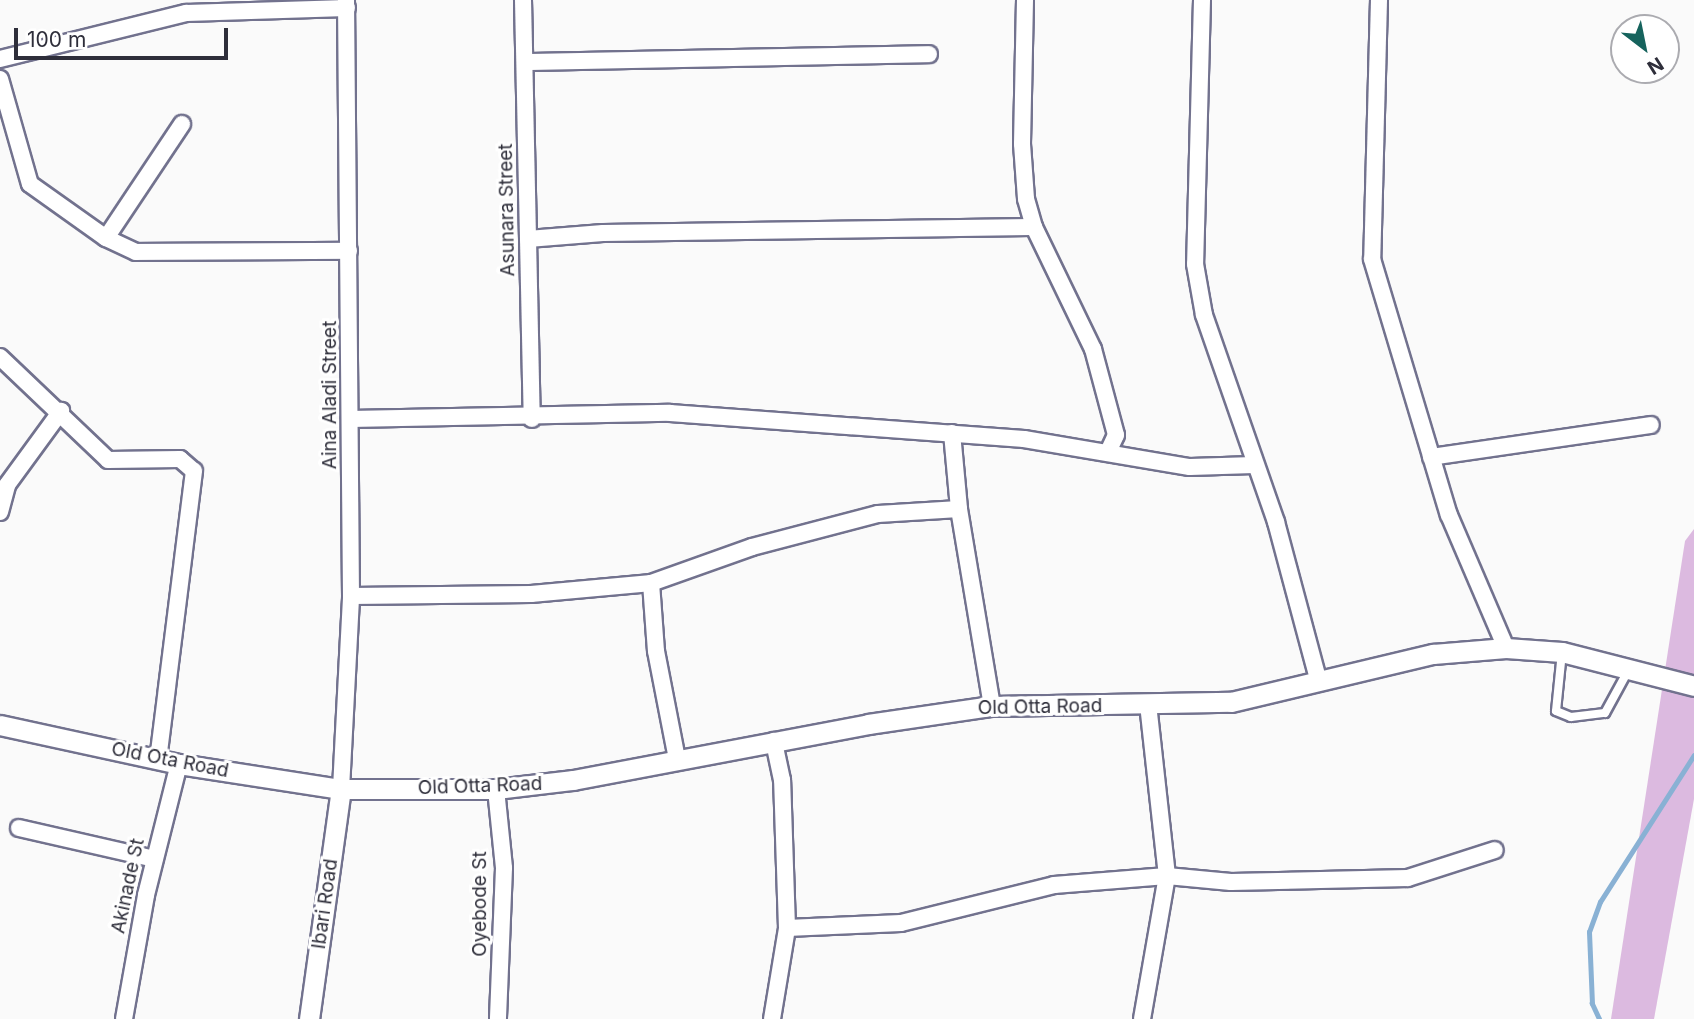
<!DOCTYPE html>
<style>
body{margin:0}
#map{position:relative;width:1694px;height:1019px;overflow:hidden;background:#fafafa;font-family:Inter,sans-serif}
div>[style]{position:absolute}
.green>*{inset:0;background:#dcbae0}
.stream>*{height:4.5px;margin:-2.25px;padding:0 2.25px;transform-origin:2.25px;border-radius:2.25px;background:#89b1d4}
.roads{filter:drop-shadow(2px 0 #72728e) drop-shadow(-2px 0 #72728e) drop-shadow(0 2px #72728e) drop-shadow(0 -2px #72728e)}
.service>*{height:8px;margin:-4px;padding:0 4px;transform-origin:4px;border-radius:4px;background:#fff}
.minor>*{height:16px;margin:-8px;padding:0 8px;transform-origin:8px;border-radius:8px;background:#fff}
.tertiary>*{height:19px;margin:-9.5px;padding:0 9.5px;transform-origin:9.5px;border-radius:9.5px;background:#fff}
span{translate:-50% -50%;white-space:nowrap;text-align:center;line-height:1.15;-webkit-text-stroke:6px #fff;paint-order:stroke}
.street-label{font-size:19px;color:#2e2e3a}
.north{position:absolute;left:1610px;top:14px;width:70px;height:70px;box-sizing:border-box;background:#fff;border:2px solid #ababb0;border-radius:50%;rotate:148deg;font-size:19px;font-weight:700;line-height:28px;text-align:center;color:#2e2e3a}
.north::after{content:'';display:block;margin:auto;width:24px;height:32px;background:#16635d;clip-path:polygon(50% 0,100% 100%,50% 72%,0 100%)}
.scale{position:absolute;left:14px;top:28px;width:214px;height:32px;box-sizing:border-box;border:4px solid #2e2e3a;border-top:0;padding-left:9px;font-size:21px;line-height:24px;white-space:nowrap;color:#2e2e3a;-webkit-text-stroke:5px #fff;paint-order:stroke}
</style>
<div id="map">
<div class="green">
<div style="clip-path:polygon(1694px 529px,1694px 799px,1654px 1019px,1611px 1019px,1685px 541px)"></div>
</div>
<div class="stream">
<div style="left:1599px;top:1019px;width:17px;rotate:-115deg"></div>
<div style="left:1592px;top:1004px;width:72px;rotate:-92.4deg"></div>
<div style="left:1589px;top:932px;width:32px;rotate:-70deg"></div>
<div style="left:1600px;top:902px;width:174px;rotate:-57.4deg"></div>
</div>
<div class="roads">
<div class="service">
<div style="left:1562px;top:652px;width:59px;rotate:95.8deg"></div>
<div style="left:1556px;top:711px;width:16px;rotate:22deg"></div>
<div style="left:1571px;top:717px;width:34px;rotate:-7deg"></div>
<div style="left:1605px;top:713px;width:50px;rotate:-61.4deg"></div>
</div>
<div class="minor">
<div style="left:523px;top:0;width:419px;rotate:88.8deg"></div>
<div style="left:1025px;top:0;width:144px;rotate:91.2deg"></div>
<div style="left:1022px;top:144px;width:55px;rotate:85.8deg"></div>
<div style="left:1026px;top:199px;width:29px;rotate:74deg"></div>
<div style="left:1034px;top:227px;width:136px;rotate:64.2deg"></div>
<div style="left:1093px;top:349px;width:89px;rotate:75deg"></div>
<div style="left:1116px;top:435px;width:19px;rotate:115deg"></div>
<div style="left:1202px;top:0;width:264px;rotate:91.5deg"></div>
<div style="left:1195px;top:264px;width:52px;rotate:80deg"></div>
<div style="left:1204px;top:315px;width:219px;rotate:70.8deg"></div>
<div style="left:1276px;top:522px;width:166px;rotate:75deg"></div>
<div style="left:1379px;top:0;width:259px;rotate:91.5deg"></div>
<div style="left:1372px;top:259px;width:267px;rotate:73.3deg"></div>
<div style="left:1449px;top:515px;width:145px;rotate:66.8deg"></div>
<div style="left:0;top:59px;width:192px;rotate:-13.9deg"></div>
<div style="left:186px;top:13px;width:161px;rotate:-1.8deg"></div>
<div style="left:525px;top:62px;width:404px;rotate:-1.1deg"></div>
<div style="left:0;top:79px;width:109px;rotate:74.1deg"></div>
<div style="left:30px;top:184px;width:93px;rotate:35.4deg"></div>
<div style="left:106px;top:238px;width:33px;rotate:25deg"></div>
<div style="left:136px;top:252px;width:213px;rotate:-0.3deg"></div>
<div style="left:106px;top:238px;width:137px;rotate:-56.3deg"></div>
<div style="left:528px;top:239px;width:75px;rotate:-4.6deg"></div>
<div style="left:603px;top:233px;width:431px;rotate:-0.8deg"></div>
<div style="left:0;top:357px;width:149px;rotate:43.6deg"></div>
<div style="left:108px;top:460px;width:72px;rotate:-0.8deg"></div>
<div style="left:180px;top:459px;width:18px;rotate:41deg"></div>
<div style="left:194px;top:471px;width:289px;rotate:97.1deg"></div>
<div style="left:350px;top:419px;width:320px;rotate:-1.1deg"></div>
<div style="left:670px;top:413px;width:355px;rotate:4.2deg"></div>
<div style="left:1024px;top:439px;width:168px;rotate:9.6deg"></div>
<div style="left:1190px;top:467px;width:64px;rotate:-1.8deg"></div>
<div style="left:952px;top:433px;width:76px;rotate:84.7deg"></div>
<div style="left:959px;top:509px;width:200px;rotate:80.5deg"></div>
<div style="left:1431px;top:457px;width:222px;rotate:-8.3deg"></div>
<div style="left:0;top:512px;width:28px;rotate:-75deg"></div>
<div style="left:7px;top:485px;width:92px;rotate:-53.9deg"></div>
<div style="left:651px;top:583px;width:68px;rotate:85.8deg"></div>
<div style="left:656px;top:651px;width:110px;rotate:79deg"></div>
<div style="left:351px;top:596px;width:180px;rotate:-0.6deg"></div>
<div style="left:531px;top:594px;width:121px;rotate:-5.2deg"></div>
<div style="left:651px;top:583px;width:107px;rotate:-19.6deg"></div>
<div style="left:752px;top:547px;width:130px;rotate:-14.7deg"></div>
<div style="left:878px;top:514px;width:81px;rotate:-3.5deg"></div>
<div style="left:341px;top:789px;width:193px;rotate:-87deg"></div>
<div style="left:351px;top:596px;width:596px;rotate:-90.48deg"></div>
<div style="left:496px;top:789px;width:79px;rotate:84.2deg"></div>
<div style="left:504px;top:868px;width:151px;rotate:92.3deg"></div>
<div style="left:19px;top:828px;width:139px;rotate:12.9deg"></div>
<div style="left:787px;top:928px;width:114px;rotate:-2.5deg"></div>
<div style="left:901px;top:923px;width:158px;rotate:-13.9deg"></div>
<div style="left:1054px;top:885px;width:113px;rotate:-4.6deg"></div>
<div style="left:1167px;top:876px;width:64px;rotate:5.4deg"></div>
<div style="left:1231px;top:882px;width:177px;rotate:-1.3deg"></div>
<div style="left:1408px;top:878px;width:91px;rotate:-17.8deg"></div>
<div style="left:124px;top:1019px;width:126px;rotate:-79.9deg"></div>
<div style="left:146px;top:895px;width:135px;rotate:-75.9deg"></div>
<div style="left:772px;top:1019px;width:92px;rotate:-80.6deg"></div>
<div style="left:787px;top:928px;width:148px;rotate:-91.9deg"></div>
<div style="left:782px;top:780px;width:40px;rotate:-102deg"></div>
<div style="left:1142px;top:1019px;width:145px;rotate:-80.1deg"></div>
<div style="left:1167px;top:876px;width:172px;rotate:-96.3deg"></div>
</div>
<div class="tertiary">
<div style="left:0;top:725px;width:183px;rotate:12.3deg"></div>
<div style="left:179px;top:764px;width:164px;rotate:8.8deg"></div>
<div style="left:341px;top:789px;width:155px"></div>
<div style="left:496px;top:789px;width:78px;rotate:-6.7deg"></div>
<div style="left:573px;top:780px;width:300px;rotate:-10.7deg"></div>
<div style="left:868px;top:724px;width:125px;rotate:-8.3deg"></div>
<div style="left:992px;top:706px;width:239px;rotate:-1deg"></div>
<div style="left:1231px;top:702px;width:208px;rotate:-13.4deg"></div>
<div style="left:1433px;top:654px;width:73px;rotate:-4.7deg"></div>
<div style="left:1506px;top:648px;width:56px;rotate:4.1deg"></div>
<div style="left:1562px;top:652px;width:136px;rotate:14.4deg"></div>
<div style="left:309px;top:1019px;width:232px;rotate:-82.1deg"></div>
</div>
</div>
<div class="street-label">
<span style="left:507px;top:210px;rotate:-91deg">Asunara Street</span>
<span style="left:330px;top:395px;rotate:-90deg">Aina Aladi Street</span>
<span style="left:1040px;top:707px;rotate:-1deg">Old Otta Road</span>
<span style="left:170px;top:760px;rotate:11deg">Old Ota Road</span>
<span style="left:480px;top:786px;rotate:-2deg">Old Otta Road</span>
<span style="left:128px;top:886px;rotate:-78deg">Akinade St</span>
<span style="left:325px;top:904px;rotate:-82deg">Ibari Road</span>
<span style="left:480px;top:904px;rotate:-90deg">Oyebode St</span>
</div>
<div class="north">N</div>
<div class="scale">100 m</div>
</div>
